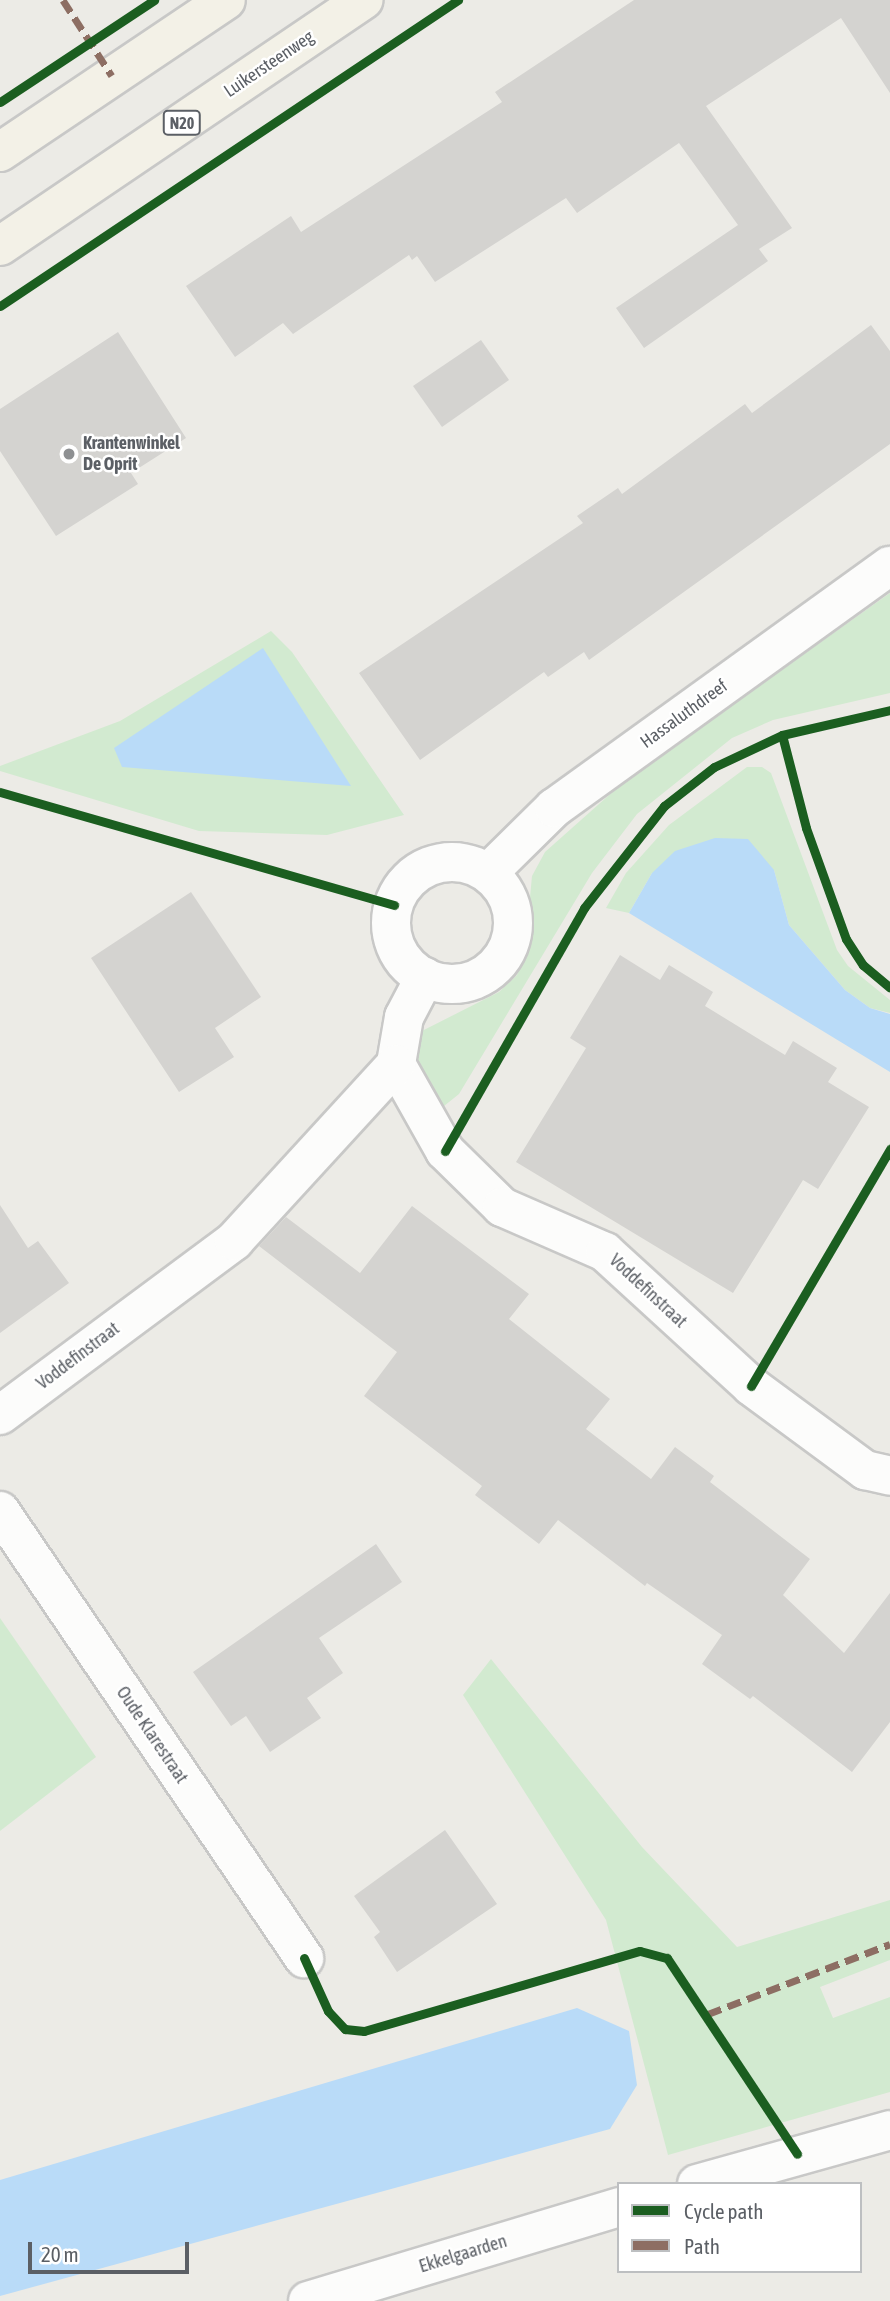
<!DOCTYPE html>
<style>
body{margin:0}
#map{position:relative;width:890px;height:2301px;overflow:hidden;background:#ecebe6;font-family:"Asap Condensed",sans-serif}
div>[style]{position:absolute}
.green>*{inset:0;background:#d2ead0}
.water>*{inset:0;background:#b9dbf8}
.building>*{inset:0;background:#d4d3d0}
.roads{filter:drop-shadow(2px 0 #c8c8c7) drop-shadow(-2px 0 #c8c8c7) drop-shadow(0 2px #c8c8c7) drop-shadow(0 -2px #c8c8c7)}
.minor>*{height:38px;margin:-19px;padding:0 19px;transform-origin:19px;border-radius:19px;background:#fcfcfb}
.minor>.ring{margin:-19px;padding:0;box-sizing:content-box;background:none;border:38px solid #fcfcfb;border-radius:50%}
.primary>*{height:38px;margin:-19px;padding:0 19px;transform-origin:19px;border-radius:19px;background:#f3f1e7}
.quiet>*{height:7px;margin-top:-3.5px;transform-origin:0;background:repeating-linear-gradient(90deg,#8d6e63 0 14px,transparent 0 21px)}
.cycleway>*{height:9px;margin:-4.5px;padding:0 4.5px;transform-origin:4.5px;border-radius:4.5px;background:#1b5e20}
.dots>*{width:19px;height:19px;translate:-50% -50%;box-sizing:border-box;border:4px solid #fff;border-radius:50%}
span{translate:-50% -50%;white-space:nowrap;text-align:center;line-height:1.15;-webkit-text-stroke:5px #fff;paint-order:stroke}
.shield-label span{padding:2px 5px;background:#fff;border:2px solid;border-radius:5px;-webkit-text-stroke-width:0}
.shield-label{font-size:16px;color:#5b5f65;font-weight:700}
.street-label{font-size:18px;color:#5b5f65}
.poi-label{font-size:18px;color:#5b5f65;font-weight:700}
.left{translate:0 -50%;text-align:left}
.legend{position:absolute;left:617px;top:2182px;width:245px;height:91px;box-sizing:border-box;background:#fff;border:2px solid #bdbfc1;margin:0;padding:9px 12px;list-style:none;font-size:21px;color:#5b5f65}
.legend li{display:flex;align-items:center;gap:14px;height:35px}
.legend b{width:35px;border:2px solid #bdbfc1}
.scale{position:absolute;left:28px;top:2242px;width:161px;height:32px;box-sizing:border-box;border:4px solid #5b5f65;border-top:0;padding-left:9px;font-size:21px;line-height:24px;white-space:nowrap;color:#5b5f65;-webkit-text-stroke:5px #fff;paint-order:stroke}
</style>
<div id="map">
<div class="green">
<div style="clip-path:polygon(890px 593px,890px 693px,773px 720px,732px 738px,637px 814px,592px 873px,459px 1094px,444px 1106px,423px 1079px,414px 1055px,416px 1034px,499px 992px,517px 975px,525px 951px,532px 876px,545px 852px,626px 780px)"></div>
<div style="clip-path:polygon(271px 631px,292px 652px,404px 815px,327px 835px,199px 831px,0 771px,0 766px,120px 721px)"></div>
<div style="clip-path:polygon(747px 767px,762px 767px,771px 773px,837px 950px,848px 966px,890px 1000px,890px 1013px,870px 1008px,845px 990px,789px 925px,774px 870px,652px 873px,629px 913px,606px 908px,626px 873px,669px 825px)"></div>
<div style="clip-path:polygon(0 1618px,96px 1757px,0 1831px)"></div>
<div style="clip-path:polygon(491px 1659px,642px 1847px,737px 1947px,890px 1900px,890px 1960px,820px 1987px,833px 2018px,890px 1997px,890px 2092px,668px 2155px,606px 1920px,463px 1695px)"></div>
</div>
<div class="water">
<div style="clip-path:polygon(263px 648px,351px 786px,122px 767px,114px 748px)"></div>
<div style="clip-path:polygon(715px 838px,748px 839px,774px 870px,789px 925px,845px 990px,870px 1008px,890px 1014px,890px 1072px,629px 913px,652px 873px,675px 851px)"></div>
<div style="clip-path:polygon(577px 2008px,629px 2031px,637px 2085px,610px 2129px,0 2296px,0 2180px)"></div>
</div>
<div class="building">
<div style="clip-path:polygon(634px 0,890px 0,890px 93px,841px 18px,706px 106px,792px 228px,759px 249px,768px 261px,644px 348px,616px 308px,738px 225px,679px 143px,577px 213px,566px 198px,435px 282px,417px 256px,412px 260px,409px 255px,293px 334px,283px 323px,235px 357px,186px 286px,291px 216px,301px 232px,502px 102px,495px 92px)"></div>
<div style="clip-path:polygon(871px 325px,890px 351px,890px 444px,589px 660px,584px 652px,548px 677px,544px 672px,420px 760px,359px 673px,583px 523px,577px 516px,618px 488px,622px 494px,745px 404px,752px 413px)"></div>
<div style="clip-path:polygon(118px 332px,186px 438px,131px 473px,138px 484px,56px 536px,0 451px,0 409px)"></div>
<div style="clip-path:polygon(481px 340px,509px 380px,442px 427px,413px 386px)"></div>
<div style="clip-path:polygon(191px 892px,261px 997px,215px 1028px,234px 1057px,179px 1092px,91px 958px)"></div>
<div style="clip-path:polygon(620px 955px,660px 980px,669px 965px,713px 992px,705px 1006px,785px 1055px,793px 1041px,837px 1068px,828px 1082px,869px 1107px,818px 1189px,803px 1180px,733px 1293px,516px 1162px,586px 1048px,570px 1038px)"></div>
<div style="clip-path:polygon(0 1205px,28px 1248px,38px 1241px,69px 1283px,0 1333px)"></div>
<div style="clip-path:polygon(412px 1206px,529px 1294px,509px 1319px,610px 1399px,586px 1429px,651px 1479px,675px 1447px,714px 1476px,710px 1482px,810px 1559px,783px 1595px,844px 1653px,890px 1593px,890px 1722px,852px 1772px,753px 1696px,750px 1699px,702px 1664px,722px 1635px,647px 1583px,645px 1586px,558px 1520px,539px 1544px,475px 1495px,482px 1486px,364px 1396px,397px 1352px,259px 1246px,286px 1217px,360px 1273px)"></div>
<div style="clip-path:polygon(376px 1544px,402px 1582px,319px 1638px,343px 1673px,307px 1698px,321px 1718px,270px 1752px,246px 1716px,231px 1726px,193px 1672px)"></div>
<div style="clip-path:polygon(445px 1830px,497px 1904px,397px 1972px,374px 1937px,380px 1932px,354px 1896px)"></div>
</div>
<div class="roads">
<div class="minor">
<div class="ring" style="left:391px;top:862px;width:84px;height:84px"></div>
<div style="left:488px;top:873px;width:93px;rotate:-44.6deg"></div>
<div style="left:554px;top:808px;width:414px;rotate:-35.8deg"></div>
<div style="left:425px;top:977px;width:45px;rotate:117.7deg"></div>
<div style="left:404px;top:1017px;width:48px;rotate:99.7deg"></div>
<div style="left:396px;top:1064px;width:100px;rotate:60.6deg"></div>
<div style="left:445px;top:1151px;width:80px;rotate:44.5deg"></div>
<div style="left:502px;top:1207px;width:112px;rotate:23.6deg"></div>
<div style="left:605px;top:1252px;width:198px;rotate:42.5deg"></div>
<div style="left:751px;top:1386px;width:142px;rotate:36.4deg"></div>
<div style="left:865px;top:1470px;width:26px;rotate:13deg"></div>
<div style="left:0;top:1415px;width:292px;rotate:-36.6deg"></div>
<div style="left:234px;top:1241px;width:240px;rotate:-47.5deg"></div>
<div style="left:0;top:1511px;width:541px;rotate:55.78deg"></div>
<div style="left:697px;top:2184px;width:200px;rotate:-15.6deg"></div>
<div style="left:308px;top:2301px;width:325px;rotate:-16.8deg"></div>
</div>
<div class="primary">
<div style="left:0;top:152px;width:272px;rotate:-33.9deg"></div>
<div style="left:0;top:246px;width:439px;rotate:-34.1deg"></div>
</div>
</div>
<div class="quiet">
<div style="left:63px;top:0;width:90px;rotate:57.2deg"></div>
<div style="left:708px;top:2014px;width:195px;rotate:-21deg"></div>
</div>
<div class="cycleway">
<div style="left:0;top:102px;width:185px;rotate:-33.5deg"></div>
<div style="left:0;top:306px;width:551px;rotate:-33.75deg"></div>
<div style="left:782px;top:735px;width:96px;rotate:75.5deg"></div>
<div style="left:806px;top:828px;width:118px;rotate:70.2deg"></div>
<div style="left:846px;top:939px;width:31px;rotate:57deg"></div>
<div style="left:863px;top:965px;width:35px;rotate:40deg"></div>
<div style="left:0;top:792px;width:410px;rotate:16deg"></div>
<div style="left:445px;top:1151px;width:280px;rotate:-60.2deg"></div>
<div style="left:584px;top:908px;width:130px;rotate:-51.9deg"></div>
<div style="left:664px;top:806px;width:63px;rotate:-38deg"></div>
<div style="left:714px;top:767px;width:75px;rotate:-25.2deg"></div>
<div style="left:782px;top:735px;width:111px;rotate:-13deg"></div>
<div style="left:751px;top:1386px;width:275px;rotate:-59.6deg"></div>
<div style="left:304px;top:1958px;width:58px;rotate:65.6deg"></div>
<div style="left:328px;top:2011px;width:25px;rotate:47deg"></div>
<div style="left:345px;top:2029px;width:19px;rotate:6deg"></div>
<div style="left:364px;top:2031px;width:287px;rotate:-16.2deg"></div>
<div style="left:640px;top:1951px;width:28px;rotate:15deg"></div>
<div style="left:667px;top:1958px;width:235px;rotate:56.4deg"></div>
</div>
<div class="dots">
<div style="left:69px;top:454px;background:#8e9092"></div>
</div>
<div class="shield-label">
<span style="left:182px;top:123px">N20</span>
</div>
<div class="street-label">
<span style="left:269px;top:64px;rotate:-34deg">Luikersteenweg</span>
<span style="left:684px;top:714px;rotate:-36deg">Hassaluthdreef</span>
<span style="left:648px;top:1291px;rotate:43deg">Voddefinstraat</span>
<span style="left:78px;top:1356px;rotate:-37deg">Voddefinstraat</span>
<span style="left:152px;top:1735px;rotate:56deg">Oude Klarestraat</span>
<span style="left:463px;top:2254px;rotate:-17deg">Ekkelgaarden</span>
</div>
<div class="poi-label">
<span class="left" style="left:83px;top:454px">Krantenwinkel<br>De Oprit</span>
</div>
<ul class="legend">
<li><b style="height:9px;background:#1b5e20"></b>Cycle path</li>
<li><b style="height:9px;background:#8d6e63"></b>Path</li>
</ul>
<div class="scale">20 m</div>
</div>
